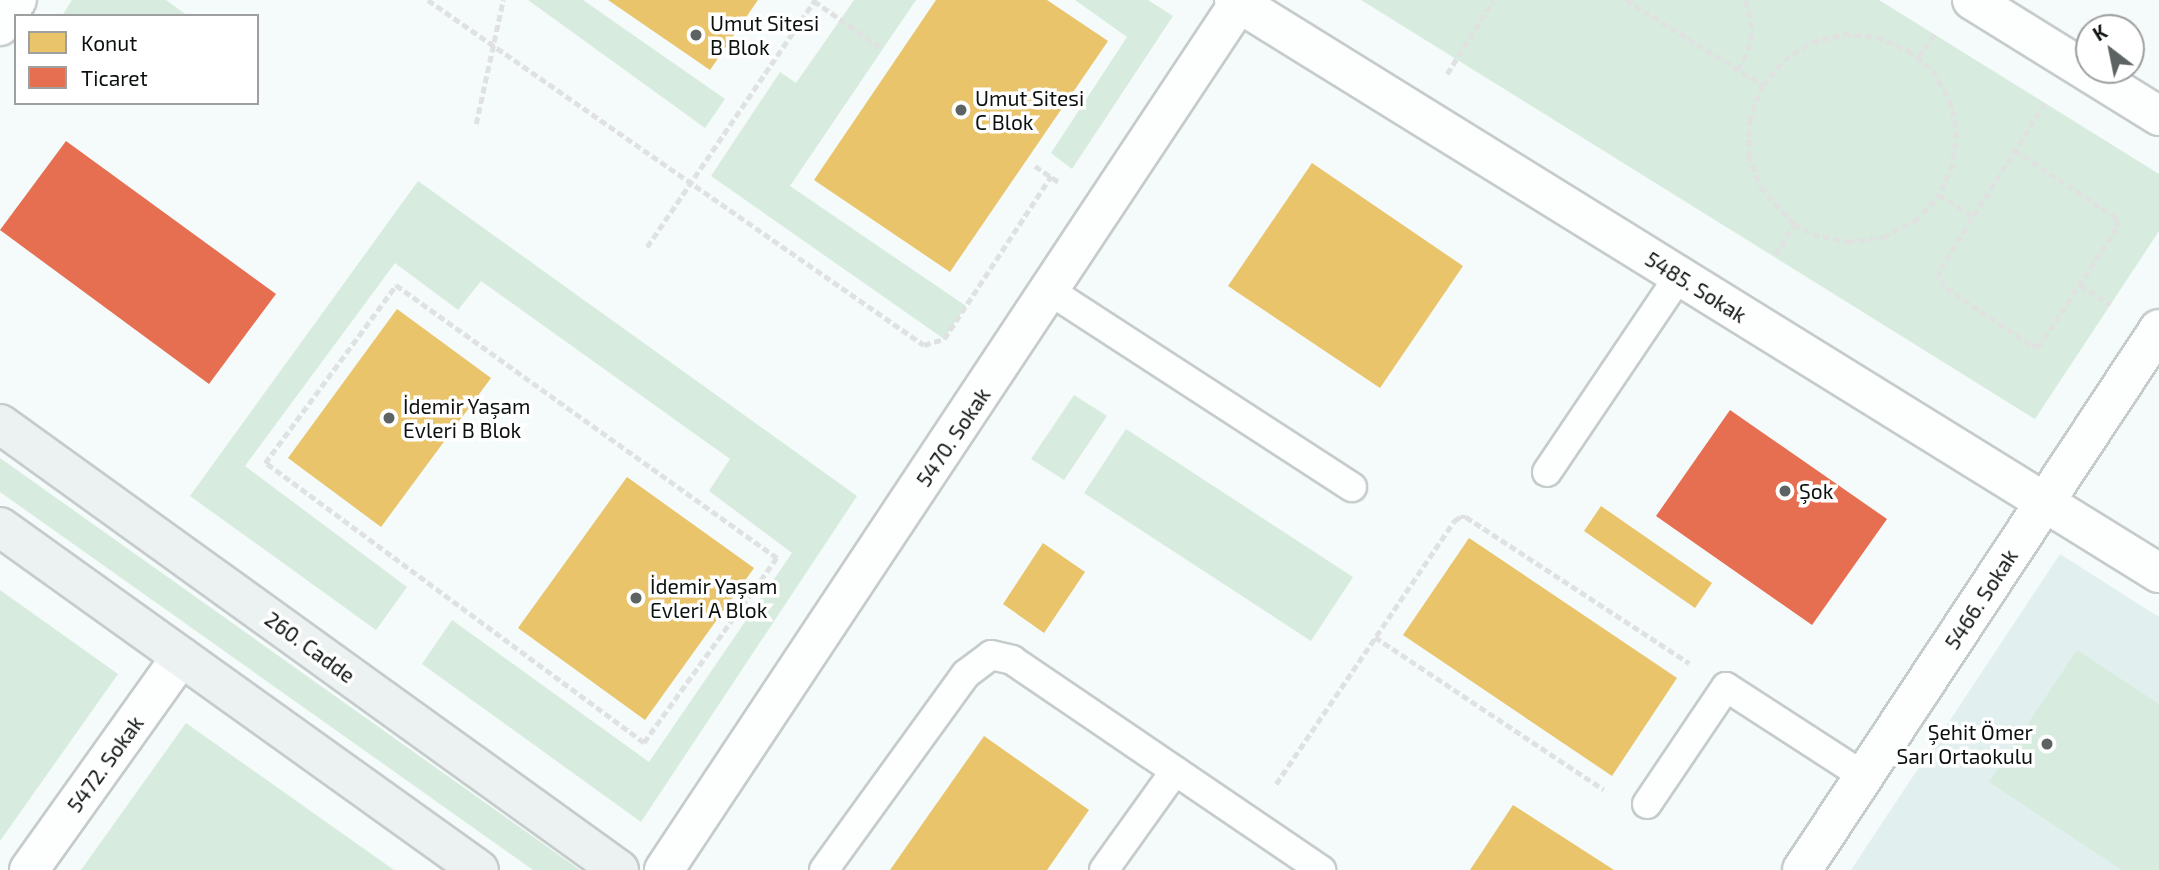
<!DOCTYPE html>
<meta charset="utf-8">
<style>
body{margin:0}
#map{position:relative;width:2159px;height:870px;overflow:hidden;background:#f4fbfa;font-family:"Exo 2",sans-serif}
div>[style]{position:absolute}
.built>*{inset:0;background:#e1f0ef}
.green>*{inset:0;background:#d7ecde}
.homes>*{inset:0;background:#e9c46a}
.shops>*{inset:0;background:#e76f51}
.path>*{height:4.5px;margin-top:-2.25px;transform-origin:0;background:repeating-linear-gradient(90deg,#dfe2e1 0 7px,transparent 0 10.5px)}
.roads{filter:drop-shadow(2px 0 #c6cbcb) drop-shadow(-2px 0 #c6cbcb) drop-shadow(0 2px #c6cbcb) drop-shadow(0 -2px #c6cbcb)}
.lane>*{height:28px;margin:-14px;padding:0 14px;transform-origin:14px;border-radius:14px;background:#fdfefe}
.street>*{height:38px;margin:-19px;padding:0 19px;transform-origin:19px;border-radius:19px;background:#fdfefe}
.secondary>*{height:38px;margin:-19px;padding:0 19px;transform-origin:19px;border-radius:19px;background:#ecf2f1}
.dots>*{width:19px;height:19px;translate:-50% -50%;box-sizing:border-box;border:4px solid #fff;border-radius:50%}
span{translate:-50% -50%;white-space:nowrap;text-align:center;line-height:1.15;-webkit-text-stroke:7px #fff;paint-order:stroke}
.poi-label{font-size:21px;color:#0c1110}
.left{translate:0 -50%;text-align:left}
.right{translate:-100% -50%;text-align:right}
.street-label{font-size:21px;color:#0c1110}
.legend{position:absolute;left:14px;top:14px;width:245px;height:91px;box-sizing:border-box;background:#fff;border:2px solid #9ea09f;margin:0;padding:9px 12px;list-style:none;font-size:21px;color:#0c1110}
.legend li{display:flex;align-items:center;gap:14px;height:35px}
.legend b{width:35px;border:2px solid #9ea09f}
.north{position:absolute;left:2075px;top:14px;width:70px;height:70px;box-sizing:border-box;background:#fff;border:2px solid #9ea09f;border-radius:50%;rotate:328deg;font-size:19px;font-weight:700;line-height:28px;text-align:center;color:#0c1110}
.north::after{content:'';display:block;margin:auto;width:24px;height:32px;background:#5d6362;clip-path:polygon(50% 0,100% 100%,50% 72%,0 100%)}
</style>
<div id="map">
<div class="built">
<div style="clip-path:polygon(2060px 554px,2159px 617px,2159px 870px,1851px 870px)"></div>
</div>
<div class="green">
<div style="clip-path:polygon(72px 0,166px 0,188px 16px,62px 16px)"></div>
<div style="clip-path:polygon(528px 0,583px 0,725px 99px,705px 128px)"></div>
<div style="clip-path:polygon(854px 0,916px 0,790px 186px,966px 306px,944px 339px,711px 176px,780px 72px,796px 83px)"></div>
<div style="clip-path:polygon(1075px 0,1148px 0,1173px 16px,1072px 169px,1051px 153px,1127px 37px)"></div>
<div style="clip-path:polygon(1361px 0,1879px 0,2159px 174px,2159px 231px,2035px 419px)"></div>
<div style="clip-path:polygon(418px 181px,857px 496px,641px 822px,422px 664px,452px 620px,649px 762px,792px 553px,709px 491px,730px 459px,481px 281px,458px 310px,395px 263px,245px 466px,407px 587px,376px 630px,190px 496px)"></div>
<div style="clip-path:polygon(1074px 395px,1107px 416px,1064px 480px,1031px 459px)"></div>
<div style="clip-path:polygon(1126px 429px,1353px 577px,1311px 641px,1084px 493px)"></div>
<div style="clip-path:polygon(0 458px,580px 870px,533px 870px,0 492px)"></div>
<div style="clip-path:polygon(0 590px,118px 674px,0 841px)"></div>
<div style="clip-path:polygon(2077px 650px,2159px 704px,2159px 870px,2122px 870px,1989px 782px)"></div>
<div style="clip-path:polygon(186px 723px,394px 870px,81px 870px)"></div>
</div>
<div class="homes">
<div style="clip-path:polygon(608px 0,758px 0,710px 70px)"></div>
<div style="clip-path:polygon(936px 0,1047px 0,1108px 41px,950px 272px,814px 180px)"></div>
<div style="clip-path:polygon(1312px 163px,1463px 266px,1380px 388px,1228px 286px)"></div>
<div style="clip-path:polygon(397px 309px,491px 378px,381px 527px,288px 458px)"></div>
<div style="clip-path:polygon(627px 477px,754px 568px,645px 720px,518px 628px)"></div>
<div style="clip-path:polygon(1601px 506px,1712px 583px,1695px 608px,1584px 531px)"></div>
<div style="clip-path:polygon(1469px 538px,1677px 678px,1612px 776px,1403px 635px)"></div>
<div style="clip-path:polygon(1043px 543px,1085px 572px,1044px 633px,1003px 604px)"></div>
<div style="clip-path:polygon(984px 736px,1089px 810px,1047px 870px,890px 870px)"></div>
<div style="clip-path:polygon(1513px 805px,1614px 870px,1470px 870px)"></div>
</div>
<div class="shops">
<div style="clip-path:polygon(66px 141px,276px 294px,209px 384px,0 230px)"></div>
<div style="clip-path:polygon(1730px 410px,1887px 519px,1812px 625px,1656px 516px)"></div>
</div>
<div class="path">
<div style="left:428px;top:0;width:604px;rotate:34.82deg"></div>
<div style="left:924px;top:345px;width:21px;rotate:-17deg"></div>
<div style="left:944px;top:339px;width:195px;rotate:-56.7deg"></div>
<div style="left:1626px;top:0;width:161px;rotate:31.8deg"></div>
<div style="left:1763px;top:85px;width:36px;rotate:111deg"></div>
<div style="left:1750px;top:119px;width:36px;rotate:92deg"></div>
<div style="left:1749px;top:155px;width:34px;rotate:69deg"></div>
<div style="left:1761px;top:187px;width:50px;rotate:48.3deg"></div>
<div style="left:1794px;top:224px;width:21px;rotate:28deg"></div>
<div style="left:1813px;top:234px;width:36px;rotate:13deg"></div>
<div style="left:1848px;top:242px;width:35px;rotate:-8deg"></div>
<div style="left:1883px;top:237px;width:36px;rotate:-27deg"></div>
<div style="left:1915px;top:221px;width:35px;rotate:-47deg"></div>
<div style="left:1939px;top:195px;width:41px;rotate:32.2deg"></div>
<div style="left:814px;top:1px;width:80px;rotate:34.9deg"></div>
<div style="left:1918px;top:57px;width:28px;rotate:-55deg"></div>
<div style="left:1738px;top:70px;width:22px;rotate:-63deg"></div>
<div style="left:1748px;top:50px;width:22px;rotate:-80deg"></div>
<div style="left:1752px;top:28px;width:29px;rotate:-104deg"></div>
<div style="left:1447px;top:74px;width:87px;rotate:-58.1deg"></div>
<div style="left:1763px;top:85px;width:33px;rotate:-50deg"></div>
<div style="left:1784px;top:60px;width:33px;rotate:-33deg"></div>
<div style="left:1812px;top:42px;width:33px;rotate:-14deg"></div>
<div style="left:1844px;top:34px;width:33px;rotate:5deg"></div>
<div style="left:1877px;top:37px;width:34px;rotate:23deg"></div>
<div style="left:1908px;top:50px;width:33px;rotate:40deg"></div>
<div style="left:1933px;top:71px;width:34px;rotate:60deg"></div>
<div style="left:1950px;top:100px;width:33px;rotate:78deg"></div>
<div style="left:1957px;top:132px;width:33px;rotate:97deg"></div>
<div style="left:1953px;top:165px;width:33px;rotate:115deg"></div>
<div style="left:476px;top:124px;width:127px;rotate:-77.7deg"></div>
<div style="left:2015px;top:150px;width:124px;rotate:33.8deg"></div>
<div style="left:2118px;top:219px;width:9px;rotate:96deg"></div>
<div style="left:2117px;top:228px;width:142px;rotate:123.2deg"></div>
<div style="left:2039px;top:347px;width:9px;rotate:-167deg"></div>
<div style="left:2030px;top:345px;width:104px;rotate:-146deg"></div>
<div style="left:1944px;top:287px;width:11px;rotate:-124deg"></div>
<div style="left:1938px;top:278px;width:9px;rotate:-77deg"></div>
<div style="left:1940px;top:269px;width:196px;rotate:-57.7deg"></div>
<div style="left:1035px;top:166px;width:29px;rotate:34deg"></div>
<div style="left:647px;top:247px;width:299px;rotate:-55.8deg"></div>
<div style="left:1775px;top:255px;width:36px;rotate:-58deg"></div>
<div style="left:396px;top:285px;width:469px;rotate:35.6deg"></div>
<div style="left:777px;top:558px;width:228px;rotate:125.7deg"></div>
<div style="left:644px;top:743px;width:471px;rotate:-143.5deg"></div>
<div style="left:265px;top:463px;width:221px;rotate:-53.6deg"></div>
<div style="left:2080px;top:285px;width:36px;rotate:32deg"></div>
<div style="left:1375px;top:637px;width:275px;rotate:33.7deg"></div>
<div style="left:1276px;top:784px;width:318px;rotate:-55.9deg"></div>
<div style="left:1454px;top:521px;width:7px;rotate:-34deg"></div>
<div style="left:1460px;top:517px;width:6px"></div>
<div style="left:1466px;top:517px;width:267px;rotate:33.2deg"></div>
</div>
<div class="roads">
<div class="lane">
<div style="left:1050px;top:291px;width:360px;rotate:33deg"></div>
<div style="left:1547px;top:472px;width:236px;rotate:-56deg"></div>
<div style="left:1647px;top:804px;width:141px;rotate:-56deg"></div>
<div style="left:1726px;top:687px;width:166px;rotate:32.9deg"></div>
<div style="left:824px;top:870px;width:242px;rotate:-54.1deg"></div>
<div style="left:966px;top:674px;width:31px;rotate:-37deg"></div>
<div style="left:991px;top:655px;width:22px;rotate:13deg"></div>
<div style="left:1012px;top:660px;width:374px;rotate:34.2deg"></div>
<div style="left:1104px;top:870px;width:122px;rotate:-54.4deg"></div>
</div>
<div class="street">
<div style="left:1234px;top:0;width:1088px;rotate:31.78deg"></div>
<div style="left:1972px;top:0;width:220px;rotate:31.8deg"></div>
<div style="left:0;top:26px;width:31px;rotate:-57deg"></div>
<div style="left:29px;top:870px;width:262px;rotate:-54.5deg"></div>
<div style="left:664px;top:870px;width:1040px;rotate:-56.45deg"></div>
<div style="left:1802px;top:870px;width:648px;rotate:-56.58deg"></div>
</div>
<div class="secondary">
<div style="left:0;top:424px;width:763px;rotate:35.77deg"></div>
<div style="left:0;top:527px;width:589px;rotate:35.61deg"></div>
</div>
</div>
<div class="dots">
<div style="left:696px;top:35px;background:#5d6362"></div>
<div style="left:961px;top:110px;background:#5d6362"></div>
<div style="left:389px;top:418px;background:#5d6362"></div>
<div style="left:1785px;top:491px;background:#5d6362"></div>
<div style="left:636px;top:598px;background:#5d6362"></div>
<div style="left:2047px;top:744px;background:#5d6362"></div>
</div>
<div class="poi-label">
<span class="left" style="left:710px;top:35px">Umut Sitesi<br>B Blok</span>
<span class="left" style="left:975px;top:110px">Umut Sitesi<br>C Blok</span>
<span class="left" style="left:403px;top:418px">İdemir Yaşam<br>Evleri B Blok</span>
<span class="left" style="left:1799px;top:491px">Şok</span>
<span class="left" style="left:650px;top:598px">İdemir Yaşam<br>Evleri A Blok</span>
<span class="right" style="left:2033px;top:744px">Şehit Ömer<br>Sarı Ortaokulu</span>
</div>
<div class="street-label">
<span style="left:1696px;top:287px;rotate:32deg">5485. Sokak</span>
<span style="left:953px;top:437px;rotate:-56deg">5470. Sokak</span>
<span style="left:1981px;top:599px;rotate:-57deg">5466. Sokak</span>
<span style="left:310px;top:647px;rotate:36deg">260. Cadde</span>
<span style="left:105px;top:764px;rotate:-54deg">5472. Sokak</span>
</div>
<ul class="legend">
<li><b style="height:19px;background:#e9c46a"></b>Konut</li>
<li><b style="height:19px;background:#e76f51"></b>Ticaret</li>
</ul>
<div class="north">K</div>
</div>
